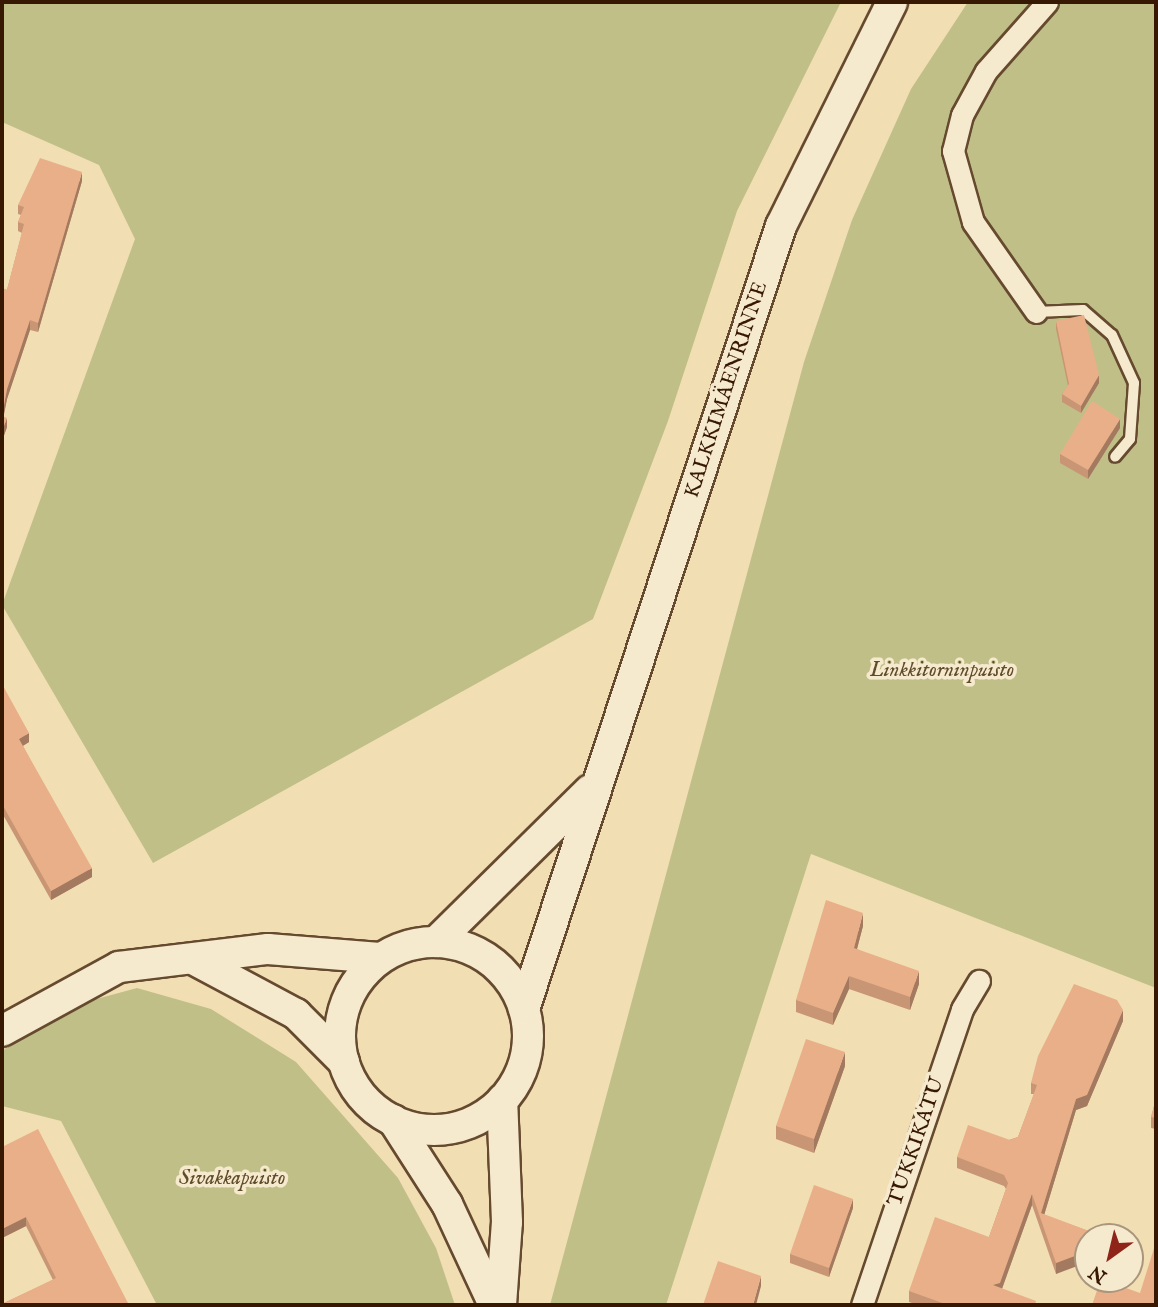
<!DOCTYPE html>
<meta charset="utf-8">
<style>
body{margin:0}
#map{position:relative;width:1158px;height:1307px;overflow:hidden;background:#f1deb3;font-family:"IM FELL English",serif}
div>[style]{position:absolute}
.green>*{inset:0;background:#c1bf88}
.roads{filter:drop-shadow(2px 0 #664a2f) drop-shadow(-2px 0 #664a2f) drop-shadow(0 2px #664a2f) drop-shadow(0 -2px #664a2f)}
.lane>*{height:10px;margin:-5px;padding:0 5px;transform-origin:5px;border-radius:5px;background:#f6eace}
.street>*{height:21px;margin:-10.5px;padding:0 10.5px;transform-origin:10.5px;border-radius:10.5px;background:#f6eace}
.secondary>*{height:30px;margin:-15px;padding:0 15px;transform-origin:15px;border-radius:15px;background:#f6eace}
.secondary>.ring{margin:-15px;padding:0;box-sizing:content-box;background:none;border:30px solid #f6eace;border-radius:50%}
.wall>*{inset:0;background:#c89675}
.shaded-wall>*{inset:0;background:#a37a5f}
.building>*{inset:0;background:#e9af88}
span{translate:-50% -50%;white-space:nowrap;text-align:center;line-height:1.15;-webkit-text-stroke:7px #f6eace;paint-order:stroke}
.street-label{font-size:21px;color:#371903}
.park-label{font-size:21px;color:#604b2b;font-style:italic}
.frame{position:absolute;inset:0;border:4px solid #371903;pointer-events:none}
.north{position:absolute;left:1074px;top:1223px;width:70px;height:70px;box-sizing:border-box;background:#f6eace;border:2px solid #aa967d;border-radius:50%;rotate:214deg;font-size:19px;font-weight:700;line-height:28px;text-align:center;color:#371903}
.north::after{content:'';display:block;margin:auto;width:24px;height:32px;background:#8f2418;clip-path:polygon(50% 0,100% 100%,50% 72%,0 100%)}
</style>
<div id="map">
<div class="green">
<div style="clip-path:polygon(2px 2px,841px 2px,737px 211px,668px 421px,593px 619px,153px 863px,2px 605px,135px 239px,99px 165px,2px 122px)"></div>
<div style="clip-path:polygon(968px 2px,1156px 2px,1156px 988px,811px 854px,666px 1305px,550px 1305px,804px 362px,852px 220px,911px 89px)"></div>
<div style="clip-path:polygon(137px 988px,211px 1009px,296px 1062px,398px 1178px,436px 1248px,455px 1305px,157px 1305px,61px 1121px,2px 1106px,2px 1051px,78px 1004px)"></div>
</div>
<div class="roads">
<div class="lane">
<div style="left:1036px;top:312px;width:47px;rotate:-2.4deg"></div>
<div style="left:1083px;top:310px;width:38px;rotate:41deg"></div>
<div style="left:1112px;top:335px;width:53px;rotate:65.4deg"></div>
<div style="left:1134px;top:383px;width:56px;rotate:94.1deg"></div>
<div style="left:1130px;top:439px;width:23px;rotate:130deg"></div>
</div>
<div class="street">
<div style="left:1036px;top:312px;width:110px;rotate:-125deg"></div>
<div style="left:973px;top:222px;width:74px;rotate:-105.7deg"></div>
<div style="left:953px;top:151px;width:37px;rotate:-76deg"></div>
<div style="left:962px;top:115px;width:50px;rotate:-61.4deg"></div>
<div style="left:986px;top:71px;width:92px;rotate:-48.5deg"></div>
<div style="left:862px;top:1305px;width:312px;rotate:-71.3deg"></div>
<div style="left:962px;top:1009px;width:33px;rotate:-59deg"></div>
</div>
<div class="secondary">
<div style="left:436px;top:942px;width:216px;rotate:-44.6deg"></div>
<div class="ring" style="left:340px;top:942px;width:158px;height:158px"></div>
<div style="left:193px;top:959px;width:117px;rotate:28.1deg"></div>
<div style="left:296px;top:1014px;width:68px;rotate:45deg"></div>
<div style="left:524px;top:1009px;width:824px;rotate:-71.83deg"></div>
<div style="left:781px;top:226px;width:250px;rotate:-63.6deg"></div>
<div style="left:2px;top:1031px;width:133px;rotate:-28.7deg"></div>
<div style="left:119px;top:967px;width:150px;rotate:-6.9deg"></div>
<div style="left:268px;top:949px;width:112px;rotate:4.6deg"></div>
<div style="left:393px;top:1120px;width:100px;rotate:57.3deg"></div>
<div style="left:447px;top:1204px;width:111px;rotate:65deg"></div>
<div style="left:501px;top:1305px;width:83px;rotate:-85.9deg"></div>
<div style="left:507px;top:1222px;width:122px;rotate:-92.3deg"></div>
</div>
</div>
<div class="wall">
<div style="clip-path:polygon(82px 181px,38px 332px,30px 330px,7px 399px,3px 417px,7px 427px,2px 441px,2px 288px,7px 290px,22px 233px,18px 231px,18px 222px,21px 215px,18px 214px,18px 205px)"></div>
<div style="clip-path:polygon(1056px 321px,1099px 383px,1081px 413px,1062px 402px,1062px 394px,1068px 386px,1056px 329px)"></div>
<div style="clip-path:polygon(1120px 428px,1088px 479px,1060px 463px,1060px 454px)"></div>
<div style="clip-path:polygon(2px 684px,29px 742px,23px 746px,92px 877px,51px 900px,2px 813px)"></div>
<div style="clip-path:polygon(863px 926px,857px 949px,919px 984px,910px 1010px,849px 989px,833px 1025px,796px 1012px,796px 1000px)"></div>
<div style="clip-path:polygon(1123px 1021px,1087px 1106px,1076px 1110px,1044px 1215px,1105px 1237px,1056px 1274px,1032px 1205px,1002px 1289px,1036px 1305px,918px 1305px,909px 1302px,909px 1291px,989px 1237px,1006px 1189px,1004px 1186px,957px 1168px,957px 1157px,1018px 1137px,1034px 1094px,1031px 1094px,1031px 1083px)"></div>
<div style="clip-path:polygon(845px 1066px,814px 1153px,776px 1139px,776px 1126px)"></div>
<div style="clip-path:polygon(1156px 1099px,1156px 1129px,1151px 1128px,1151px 1117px)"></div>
<div style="clip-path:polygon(2px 1147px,129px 1305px,4px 1305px,4px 1303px,53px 1280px,26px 1226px,2px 1238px)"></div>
<div style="clip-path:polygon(853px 1208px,829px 1277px,790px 1263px,790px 1254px)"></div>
</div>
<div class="shaded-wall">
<div style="clip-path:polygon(82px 172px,82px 181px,38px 332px,38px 323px)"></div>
<div style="clip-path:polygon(30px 320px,30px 330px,7px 399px,2px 425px,2px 416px,7px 389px)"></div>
<div style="clip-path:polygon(1099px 375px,1099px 383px,1081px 413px,1081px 406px)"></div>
<div style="clip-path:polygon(7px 418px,7px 427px,2px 441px,2px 431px)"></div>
<div style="clip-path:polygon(1120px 419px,1120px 428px,1088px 479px,1088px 470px)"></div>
<div style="clip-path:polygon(29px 733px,29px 742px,19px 748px,19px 739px)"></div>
<div style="clip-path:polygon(92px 868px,92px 877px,51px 900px,51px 891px)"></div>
<div style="clip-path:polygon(863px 913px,863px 926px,854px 960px,854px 948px)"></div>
<div style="clip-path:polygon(919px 971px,919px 984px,910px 1010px,910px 997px)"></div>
<div style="clip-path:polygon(849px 976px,849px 989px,833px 1025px,833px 1013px)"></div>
<div style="clip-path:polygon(1123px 1010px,1123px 1021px,1087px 1106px,1076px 1110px,1042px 1222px,1041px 1213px,1076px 1099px)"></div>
<div style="clip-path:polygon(845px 1052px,845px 1066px,814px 1153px,814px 1139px)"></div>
<div style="clip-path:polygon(1032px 1194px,1032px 1205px,1000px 1294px,993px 1285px)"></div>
<div style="clip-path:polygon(853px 1199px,853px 1208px,829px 1277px,829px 1268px)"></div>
<div style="clip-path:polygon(26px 1217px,26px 1226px,2px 1238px,2px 1229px)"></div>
<div style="clip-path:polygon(1088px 1251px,1088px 1262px,1056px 1274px,1056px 1263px)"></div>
<div style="clip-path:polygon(761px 1276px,761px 1286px,756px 1305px,753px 1305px)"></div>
</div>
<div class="building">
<div style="clip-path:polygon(40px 158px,82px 172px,38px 323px,30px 320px,7px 389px,2px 416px,7px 418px,2px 431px,2px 288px,7px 290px,24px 224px,18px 222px,24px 207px,18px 205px)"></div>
<div style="clip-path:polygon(1084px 315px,1099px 375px,1081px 406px,1062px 394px,1069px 384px,1056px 321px)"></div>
<div style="clip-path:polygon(1092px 401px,1120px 419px,1088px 470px,1060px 454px)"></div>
<div style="clip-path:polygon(2px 684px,29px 733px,19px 739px,92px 868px,51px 891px,2px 804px)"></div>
<div style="clip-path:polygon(826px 900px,863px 913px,854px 948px,919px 971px,910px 997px,849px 976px,833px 1013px,796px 1000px)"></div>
<div style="clip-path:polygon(1074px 984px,1117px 1000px,1123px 1010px,1087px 1095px,1076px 1099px,1041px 1213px,1105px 1237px,1088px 1237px,1088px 1251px,1056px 1263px,1032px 1194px,1000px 1283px,993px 1285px,1036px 1301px,1035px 1305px,948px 1305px,909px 1291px,935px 1217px,989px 1237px,1008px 1183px,1004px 1175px,957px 1157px,968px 1125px,1010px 1140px,1018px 1137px,1037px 1085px,1031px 1083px,1038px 1056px)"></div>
<div style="clip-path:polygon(806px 1039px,845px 1052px,814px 1139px,776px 1126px)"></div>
<div style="clip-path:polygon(1156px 1099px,1156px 1118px,1151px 1117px)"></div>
<div style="clip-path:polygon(38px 1129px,129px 1305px,5px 1305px,4px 1303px,56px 1278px,26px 1217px,2px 1229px,2px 1147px)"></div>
<div style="clip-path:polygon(814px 1185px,853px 1199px,829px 1268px,790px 1254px)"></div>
<div style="clip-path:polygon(1156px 1242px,1156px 1305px,1092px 1305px,1101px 1279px,1140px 1293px)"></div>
<div style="clip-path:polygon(718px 1261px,761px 1276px,753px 1305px,703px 1305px)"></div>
</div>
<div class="street-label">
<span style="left:727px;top:390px;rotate:-72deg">KALKKIMÄENRINNE</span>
<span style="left:917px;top:1142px;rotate:-71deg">TUKKIKATU</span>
</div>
<div class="park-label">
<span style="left:942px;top:671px">Linkkitorninpuisto</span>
<span style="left:232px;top:1179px">Sivakkapuisto</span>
</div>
<div class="frame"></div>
<div class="north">N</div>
</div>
